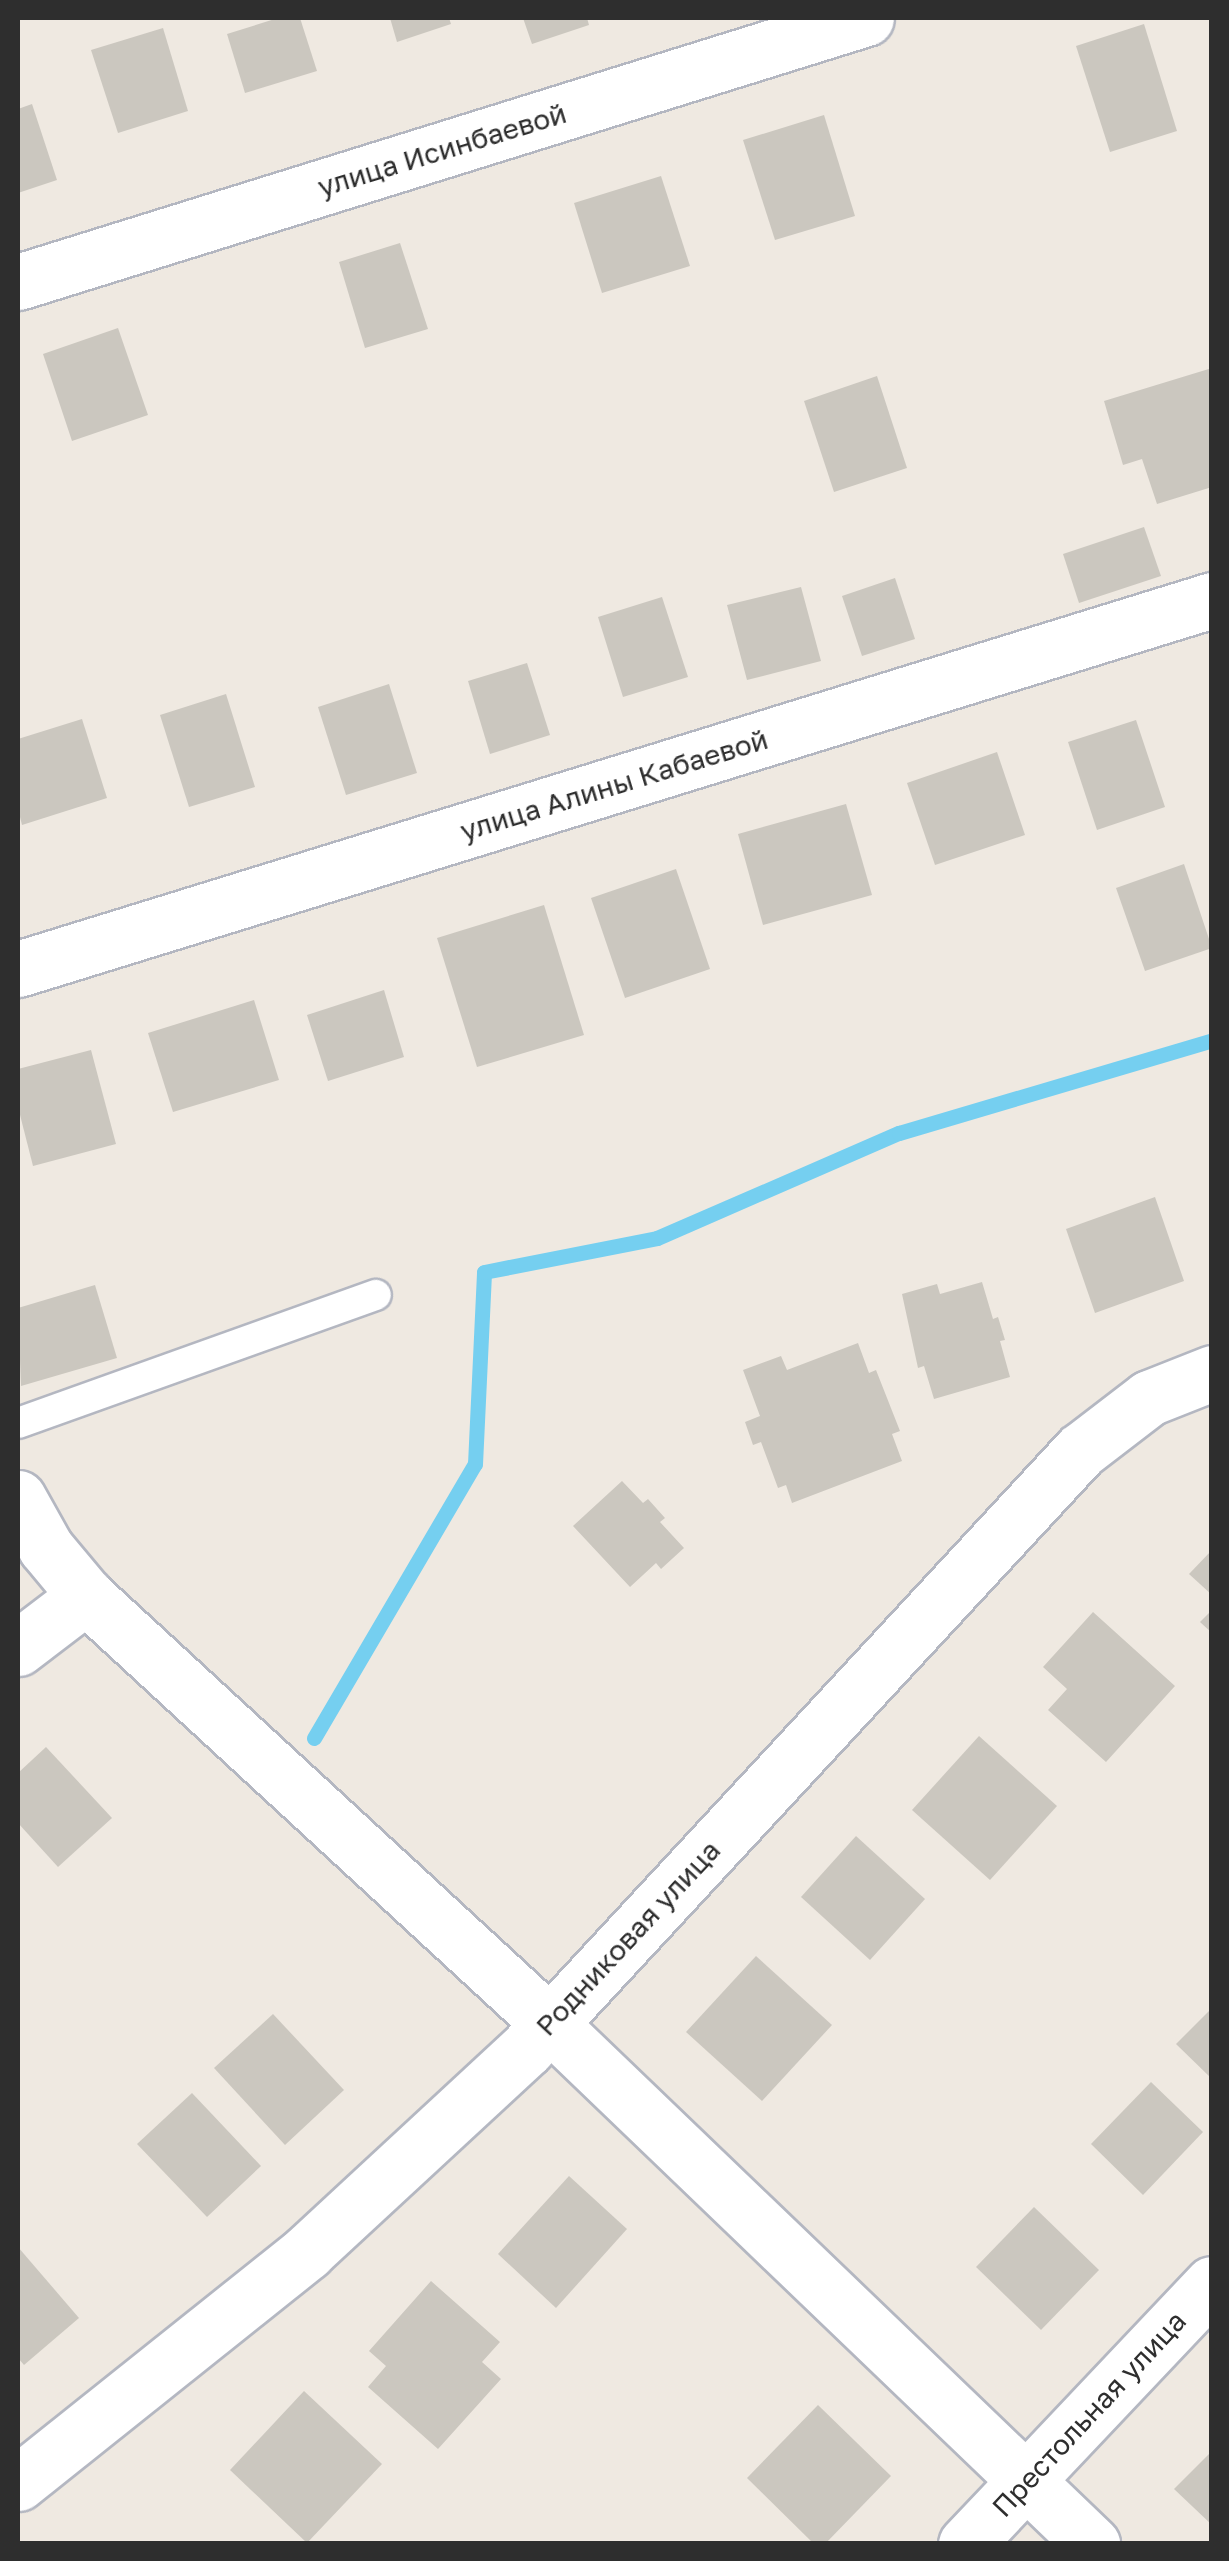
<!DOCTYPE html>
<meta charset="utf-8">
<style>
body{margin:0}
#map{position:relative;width:1229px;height:2561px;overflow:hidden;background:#efe9e1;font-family:"Golos Text",sans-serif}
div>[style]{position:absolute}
.stream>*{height:15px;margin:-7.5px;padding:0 7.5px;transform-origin:7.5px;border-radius:7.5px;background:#75cff0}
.building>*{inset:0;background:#cbc7bf}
.roads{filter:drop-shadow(2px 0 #b4b7c1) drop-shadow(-2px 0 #b4b7c1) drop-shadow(0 2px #b4b7c1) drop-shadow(0 -2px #b4b7c1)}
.service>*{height:30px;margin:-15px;padding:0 15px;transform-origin:15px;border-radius:15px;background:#fff}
.minor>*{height:55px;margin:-27.5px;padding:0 27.5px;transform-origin:27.5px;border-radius:27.5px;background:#fff}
span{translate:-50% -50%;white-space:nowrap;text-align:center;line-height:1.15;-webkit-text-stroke:8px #fff;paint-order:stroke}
.street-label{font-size:28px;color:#2e2e2e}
.frame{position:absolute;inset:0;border:20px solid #2e2e2e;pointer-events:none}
</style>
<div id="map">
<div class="stream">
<div style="left:314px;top:1738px;width:318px;rotate:-59.6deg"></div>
<div style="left:475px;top:1464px;width:192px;rotate:-87.3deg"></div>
<div style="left:484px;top:1272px;width:176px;rotate:-11.1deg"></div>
<div style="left:657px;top:1238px;width:264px;rotate:-23.5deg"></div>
<div style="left:899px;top:1133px;width:327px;rotate:-16.5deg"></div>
</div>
<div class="building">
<div style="clip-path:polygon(278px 18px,300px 18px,317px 71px,245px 93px,227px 34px)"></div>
<div style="clip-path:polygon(390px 18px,449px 18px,451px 24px,397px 42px)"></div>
<div style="clip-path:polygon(523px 18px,587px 18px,589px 25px,532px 44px)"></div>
<div style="clip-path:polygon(1144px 24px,1177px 131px,1110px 152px,1076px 46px)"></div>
<div style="clip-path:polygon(163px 28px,188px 111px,118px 133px,91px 50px)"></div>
<div style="clip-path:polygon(32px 104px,57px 180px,18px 193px,18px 109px)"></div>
<div style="clip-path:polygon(824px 115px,855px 216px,775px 240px,743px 140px)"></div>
<div style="clip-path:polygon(661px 176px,690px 266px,602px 293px,574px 203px)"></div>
<div style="clip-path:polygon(400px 243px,428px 329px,365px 348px,339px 262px)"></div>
<div style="clip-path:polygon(118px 328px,148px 415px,72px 441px,43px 354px)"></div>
<div style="clip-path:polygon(1212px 368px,1212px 487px,1157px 504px,1142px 459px,1123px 465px,1104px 401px)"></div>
<div style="clip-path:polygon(877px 376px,907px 468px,834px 492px,804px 401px)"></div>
<div style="clip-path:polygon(1144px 527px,1161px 576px,1079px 603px,1063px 554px)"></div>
<div style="clip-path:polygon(895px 578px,915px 639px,862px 656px,842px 596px)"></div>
<div style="clip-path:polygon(801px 587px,821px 661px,747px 680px,727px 605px)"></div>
<div style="clip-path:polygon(662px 597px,688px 677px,623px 697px,598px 617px)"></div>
<div style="clip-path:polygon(527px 663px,550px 735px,490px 754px,468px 681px)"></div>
<div style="clip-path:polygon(389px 684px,417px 773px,346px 795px,318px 707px)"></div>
<div style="clip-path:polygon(226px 694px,255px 787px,189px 807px,160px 715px)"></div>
<div style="clip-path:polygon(82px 719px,107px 798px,22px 825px,18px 809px,18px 739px)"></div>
<div style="clip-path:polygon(1136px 720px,1165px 807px,1097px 830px,1068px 742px)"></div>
<div style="clip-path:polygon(997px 752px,1025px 835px,935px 865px,907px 783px)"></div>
<div style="clip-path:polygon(846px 804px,872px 895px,763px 925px,738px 834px)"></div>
<div style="clip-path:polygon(1184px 864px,1212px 948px,1145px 971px,1116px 888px)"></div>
<div style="clip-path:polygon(676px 869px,710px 969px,625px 998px,591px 898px)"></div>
<div style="clip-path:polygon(544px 905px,584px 1035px,477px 1067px,437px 938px)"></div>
<div style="clip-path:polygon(384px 990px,404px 1057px,328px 1081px,307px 1015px)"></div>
<div style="clip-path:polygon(254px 1000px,279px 1080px,173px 1112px,148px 1033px)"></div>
<div style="clip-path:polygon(91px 1050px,116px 1144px,33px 1166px,18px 1107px,18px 1069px)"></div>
<div style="clip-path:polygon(1155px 1197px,1184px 1281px,1095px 1313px,1066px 1229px)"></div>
<div style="clip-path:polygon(982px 1282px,993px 1319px,998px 1317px,1005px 1340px,1000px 1341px,1010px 1377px,934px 1399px,924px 1366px,918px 1368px,902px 1294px,937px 1284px,940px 1294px)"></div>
<div style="clip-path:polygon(95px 1285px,117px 1358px,21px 1386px,18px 1308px)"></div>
<div style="clip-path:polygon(858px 1343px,869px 1373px,876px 1370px,900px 1431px,892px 1434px,902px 1461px,792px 1503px,786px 1485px,778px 1488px,761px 1442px,753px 1445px,745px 1422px,760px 1416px,743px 1370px,781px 1356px,787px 1370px)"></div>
<div style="clip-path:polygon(622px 1481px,643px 1503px,648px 1499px,665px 1518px,660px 1522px,684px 1548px,661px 1569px,656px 1563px,630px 1587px,573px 1526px)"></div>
<div style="clip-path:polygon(1212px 1550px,1212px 1595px,1189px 1574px)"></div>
<div style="clip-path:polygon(1212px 1610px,1212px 1633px,1200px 1622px)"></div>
<div style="clip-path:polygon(1093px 1612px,1175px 1686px,1106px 1762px,1048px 1710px,1067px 1689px,1043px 1667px)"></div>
<div style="clip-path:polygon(979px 1736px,1057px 1806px,990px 1880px,912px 1810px)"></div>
<div style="clip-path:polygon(46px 1747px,112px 1818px,58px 1867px,18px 1823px,18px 1773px)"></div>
<div style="clip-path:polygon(856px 1836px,925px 1899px,870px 1960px,801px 1897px)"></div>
<div style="clip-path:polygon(756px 1956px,832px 2025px,762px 2101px,686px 2032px)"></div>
<div style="clip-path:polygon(1212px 2008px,1212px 2079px,1176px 2044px)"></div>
<div style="clip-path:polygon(273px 2014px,344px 2090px,285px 2145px,214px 2068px)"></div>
<div style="clip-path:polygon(1151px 2082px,1203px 2132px,1143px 2195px,1091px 2144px)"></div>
<div style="clip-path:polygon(192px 2093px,261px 2166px,207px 2217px,137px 2144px)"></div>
<div style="clip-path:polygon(569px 2176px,627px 2229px,556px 2308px,498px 2254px)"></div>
<div style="clip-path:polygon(1034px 2207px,1099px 2270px,1041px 2330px,976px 2267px)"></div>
<div style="clip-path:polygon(18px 2247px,79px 2318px,24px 2365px,18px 2358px)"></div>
<div style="clip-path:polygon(431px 2281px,500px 2342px,482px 2362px,501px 2379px,438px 2449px,368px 2387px,386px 2366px,369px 2351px)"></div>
<div style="clip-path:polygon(304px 2391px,382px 2464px,307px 2543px,230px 2470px)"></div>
<div style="clip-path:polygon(818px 2405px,891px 2476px,825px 2544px,814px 2544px,747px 2478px)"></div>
<div style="clip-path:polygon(1212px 2451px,1212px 2525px,1174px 2489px)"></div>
</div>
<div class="roads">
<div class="service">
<div style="left:18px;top:1423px;width:380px;rotate:-19.7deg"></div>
</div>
<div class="minor">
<div style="left:18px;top:282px;width:888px;rotate:-17.29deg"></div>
<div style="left:18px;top:969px;width:1250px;rotate:-17.17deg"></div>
<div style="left:18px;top:1498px;width:57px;rotate:60.8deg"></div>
<div style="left:46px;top:1548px;width:62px;rotate:50.2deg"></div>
<div style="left:86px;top:1596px;width:630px;rotate:42.68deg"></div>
<div style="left:549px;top:2023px;width:753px;rotate:43.82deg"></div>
<div style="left:18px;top:1648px;width:86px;rotate:-37.4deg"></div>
<div style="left:18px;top:2483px;width:370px;rotate:-38.6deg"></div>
<div style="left:307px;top:2252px;width:300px;rotate:-42.8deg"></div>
<div style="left:527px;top:2048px;width:814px;rotate:-47.19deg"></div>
<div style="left:1080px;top:1451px;width:87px;rotate:-37.5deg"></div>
<div style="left:1149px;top:1398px;width:68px;rotate:-21.6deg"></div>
<div style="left:966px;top:2544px;width:358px;rotate:-46.6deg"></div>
</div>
</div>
<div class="street-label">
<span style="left:442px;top:150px;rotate:-17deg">улица Исинбаевой</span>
<span style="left:614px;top:785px;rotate:-17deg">улица Алины Кабаевой</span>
<span style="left:628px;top:1938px;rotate:-47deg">Родниковая улица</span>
<span style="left:1089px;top:2414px;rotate:-47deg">Престольная улица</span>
</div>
<div class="frame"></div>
</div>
